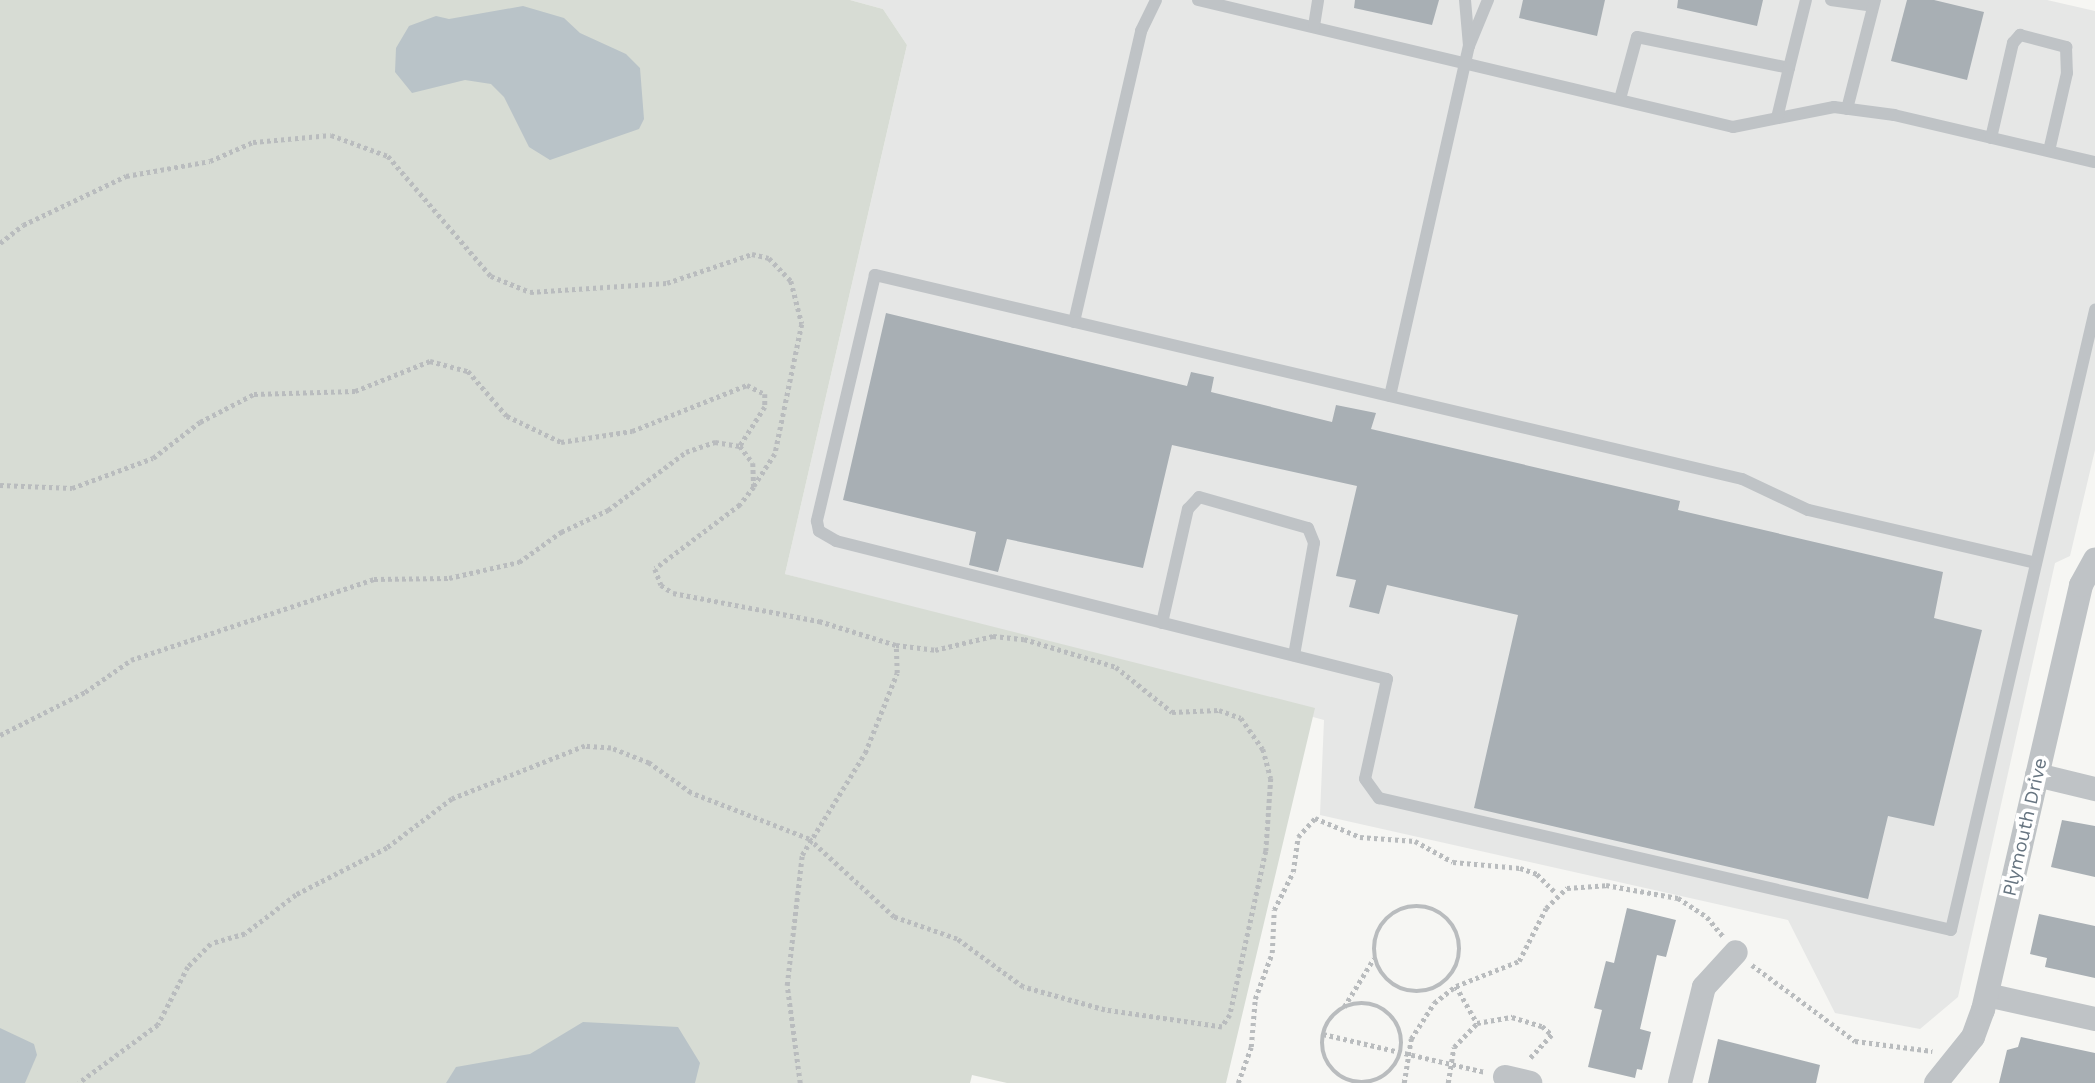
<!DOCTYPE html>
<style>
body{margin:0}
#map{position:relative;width:2095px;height:1083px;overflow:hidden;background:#f6f6f3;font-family:"Work Sans",sans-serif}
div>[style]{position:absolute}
.built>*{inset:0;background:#e6e7e6}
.green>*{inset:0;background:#d7dcd4}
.water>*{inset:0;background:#b9c3c8}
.building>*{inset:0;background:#a8afb4}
.path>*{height:4.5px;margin-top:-2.25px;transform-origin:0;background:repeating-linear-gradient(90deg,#b9bcbe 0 3.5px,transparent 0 7px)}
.path>.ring{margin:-2.25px;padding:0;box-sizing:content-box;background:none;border:4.5px solid #b9bcbe;border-radius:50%}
.service>*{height:12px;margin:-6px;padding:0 6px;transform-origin:6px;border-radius:6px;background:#bfc3c6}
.minor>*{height:24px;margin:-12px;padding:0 12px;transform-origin:12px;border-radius:12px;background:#bfc3c6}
span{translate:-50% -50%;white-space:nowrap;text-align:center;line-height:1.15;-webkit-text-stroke:7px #fff;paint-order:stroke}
.street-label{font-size:19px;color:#677581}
</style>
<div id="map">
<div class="built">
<div style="clip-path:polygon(850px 0,2047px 0,2095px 11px,2095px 450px,2070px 556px,2055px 563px,1958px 997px,1920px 1029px,1835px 1013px,1788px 920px,1320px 815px,1324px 720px,785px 574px,907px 45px,883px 9px)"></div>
</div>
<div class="green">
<div style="clip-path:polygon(0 0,850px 0,883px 9px,907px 45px,785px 574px,1315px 708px,1226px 1083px,1007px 1083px,972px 1075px,970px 1083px,0 1083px)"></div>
</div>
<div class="water">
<div style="clip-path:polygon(523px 6px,564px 18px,580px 33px,626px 54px,640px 68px,644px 119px,639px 129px,550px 160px,529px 147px,504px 97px,491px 84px,465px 80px,412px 93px,395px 72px,396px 48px,409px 26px,436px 16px,449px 19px)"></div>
<div style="clip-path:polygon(583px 1022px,678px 1027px,700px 1063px,695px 1083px,446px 1083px,456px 1067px,530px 1054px)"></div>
<div style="clip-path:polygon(0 1028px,34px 1044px,37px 1055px,25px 1083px,0 1083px)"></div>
</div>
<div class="building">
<div style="clip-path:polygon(1355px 0,1439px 0,1432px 25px,1354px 8px)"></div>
<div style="clip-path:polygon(1523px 0,1605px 0,1597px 36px,1519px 18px)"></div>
<div style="clip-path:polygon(1678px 0,1763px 0,1757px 26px,1677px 8px)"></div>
<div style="clip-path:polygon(1907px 0,1934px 0,1984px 12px,1967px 80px,1891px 61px)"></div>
<div style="clip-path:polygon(886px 313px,1187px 386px,1191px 372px,1214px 377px,1211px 392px,1332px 422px,1336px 405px,1376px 413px,1371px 429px,1680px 501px,1678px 510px,1943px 572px,1934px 618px,1982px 630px,1934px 826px,1888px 816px,1868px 899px,1474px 808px,1518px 615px,1387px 585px,1379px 614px,1349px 607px,1356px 580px,1336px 576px,1357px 486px,1172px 445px,1143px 568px,1007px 539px,998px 572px,969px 565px,976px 532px,843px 500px)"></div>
<div style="clip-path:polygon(2062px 820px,2095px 826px,2095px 877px,2051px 867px)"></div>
<div style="clip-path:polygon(1627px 908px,1676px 920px,1666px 957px,1657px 955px,1640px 1029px,1651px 1032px,1642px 1070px,1637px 1069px,1635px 1078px,1588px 1067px,1602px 1010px,1594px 1008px,1606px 961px,1614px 963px)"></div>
<div style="clip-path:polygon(2039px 914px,2095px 926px,2095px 978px,2045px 967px,2047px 958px,2030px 954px)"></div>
<div style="clip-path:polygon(2021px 1037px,2095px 1053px,2095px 1083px,1999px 1083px,2007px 1050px,2018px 1047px)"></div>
<div style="clip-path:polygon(1718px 1039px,1820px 1065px,1816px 1083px,1708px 1083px)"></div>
</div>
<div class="path">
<div style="left:0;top:243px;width:29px;rotate:-38deg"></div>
<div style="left:23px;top:225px;width:114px;rotate:-25.4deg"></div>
<div style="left:126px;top:176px;width:85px;rotate:-10.1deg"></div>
<div style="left:210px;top:161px;width:47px;rotate:-23.8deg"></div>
<div style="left:253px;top:142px;width:78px;rotate:-5.1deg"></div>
<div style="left:331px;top:135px;width:61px;rotate:20.2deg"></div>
<div style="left:388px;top:156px;width:158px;rotate:49.4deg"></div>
<div style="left:491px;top:276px;width:42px;rotate:22.3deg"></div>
<div style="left:530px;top:292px;width:137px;rotate:-3.8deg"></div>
<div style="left:667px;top:283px;width:90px;rotate:-18.8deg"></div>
<div style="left:752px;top:254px;width:17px;rotate:13deg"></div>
<div style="left:769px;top:258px;width:32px;rotate:46deg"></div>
<div style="left:791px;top:281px;width:44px;rotate:75.7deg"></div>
<div style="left:802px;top:324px;width:133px;rotate:101.7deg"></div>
<div style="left:775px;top:454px;width:38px;rotate:123deg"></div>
<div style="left:0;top:485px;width:72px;rotate:2.4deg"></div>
<div style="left:72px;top:488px;width:86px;rotate:-20.3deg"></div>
<div style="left:153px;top:458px;width:59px;rotate:-37.5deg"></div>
<div style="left:200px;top:422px;width:61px;rotate:-27.4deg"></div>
<div style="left:254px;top:394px;width:101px;rotate:-1.7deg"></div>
<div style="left:355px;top:391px;width:81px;rotate:-21.8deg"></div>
<div style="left:430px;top:361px;width:39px;rotate:15deg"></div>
<div style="left:468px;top:371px;width:60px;rotate:49.1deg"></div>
<div style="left:507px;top:416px;width:60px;rotate:25.7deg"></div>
<div style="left:561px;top:442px;width:72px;rotate:-8.8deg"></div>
<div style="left:632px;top:431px;width:124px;rotate:-21.8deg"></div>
<div style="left:747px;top:385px;width:20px;rotate:27deg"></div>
<div style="left:765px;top:394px;width:13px;rotate:90deg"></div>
<div style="left:765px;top:407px;width:46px;rotate:122.7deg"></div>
<div style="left:0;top:735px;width:95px;rotate:-26.8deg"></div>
<div style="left:85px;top:692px;width:56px;rotate:-34.8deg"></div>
<div style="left:131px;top:660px;width:256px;rotate:-18.4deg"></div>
<div style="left:374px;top:579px;width:75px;rotate:-0.8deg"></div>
<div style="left:449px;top:578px;width:72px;rotate:-12.9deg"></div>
<div style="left:519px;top:562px;width:52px;rotate:-35.5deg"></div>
<div style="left:561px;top:532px;width:52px;rotate:-25.1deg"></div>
<div style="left:608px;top:510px;width:97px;rotate:-36.6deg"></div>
<div style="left:686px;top:452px;width:31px;rotate:-19deg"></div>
<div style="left:715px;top:442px;width:25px;rotate:9deg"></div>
<div style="left:740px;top:446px;width:21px;rotate:53deg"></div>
<div style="left:753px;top:463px;width:24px;rotate:88deg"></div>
<div style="left:754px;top:487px;width:23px;rotate:128deg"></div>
<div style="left:740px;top:505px;width:106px;rotate:143deg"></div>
<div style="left:655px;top:569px;width:17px;rotate:69deg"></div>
<div style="left:661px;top:585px;width:14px;rotate:34deg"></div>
<div style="left:673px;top:593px;width:149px;rotate:10.9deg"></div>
<div style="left:819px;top:621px;width:81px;rotate:17.3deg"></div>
<div style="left:896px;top:645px;width:39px;rotate:7deg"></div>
<div style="left:935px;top:650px;width:60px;rotate:-13.6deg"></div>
<div style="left:993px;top:636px;width:31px;rotate:6deg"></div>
<div style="left:1024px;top:639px;width:96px;rotate:16.9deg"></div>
<div style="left:1116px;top:667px;width:72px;rotate:38.8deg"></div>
<div style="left:1172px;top:712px;width:47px;rotate:-2.4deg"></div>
<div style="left:1219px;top:710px;width:23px;rotate:20deg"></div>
<div style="left:1241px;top:718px;width:38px;rotate:55deg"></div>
<div style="left:1263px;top:749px;width:30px;rotate:75deg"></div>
<div style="left:1271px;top:778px;width:73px;rotate:93.9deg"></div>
<div style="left:1266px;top:851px;width:168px;rotate:102.4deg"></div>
<div style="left:1230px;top:1015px;width:14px;rotate:124deg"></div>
<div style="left:1222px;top:1027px;width:118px;rotate:-171.7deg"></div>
<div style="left:1105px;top:1010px;width:85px;rotate:-164.3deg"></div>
<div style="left:1023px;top:987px;width:82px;rotate:-144deg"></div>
<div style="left:957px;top:939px;width:67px;rotate:-160.8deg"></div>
<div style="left:894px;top:917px;width:115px;rotate:-137.5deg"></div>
<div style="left:809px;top:839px;width:127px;rotate:-158.7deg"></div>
<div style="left:691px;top:793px;width:52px;rotate:-144.5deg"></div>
<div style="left:649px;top:763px;width:41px;rotate:-158.5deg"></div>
<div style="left:611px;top:748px;width:26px;rotate:-176deg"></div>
<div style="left:585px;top:746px;width:143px;rotate:158.3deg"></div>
<div style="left:452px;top:799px;width:81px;rotate:143deg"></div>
<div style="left:387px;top:848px;width:102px;rotate:152.7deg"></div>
<div style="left:296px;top:895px;width:64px;rotate:142.6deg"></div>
<div style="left:245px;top:934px;width:35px;rotate:164deg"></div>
<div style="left:211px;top:944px;width:33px;rotate:135deg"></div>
<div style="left:188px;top:967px;width:65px;rotate:117.3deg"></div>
<div style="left:158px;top:1025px;width:98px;rotate:143.7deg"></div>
<div class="ring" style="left:1374px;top:906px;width:81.5px;height:81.5px"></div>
<div style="left:1752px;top:965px;width:128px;rotate:36.4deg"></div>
<div style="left:1855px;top:1041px;width:78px;rotate:7.4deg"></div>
<div style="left:1456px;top:986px;width:43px;rotate:60.4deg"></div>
<div class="ring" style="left:1322px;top:1003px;width:75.5px;height:75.5px"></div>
<div style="left:1344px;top:1007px;width:57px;rotate:-58.5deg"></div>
<div style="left:1323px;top:1034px;width:166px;rotate:13.2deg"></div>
<div style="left:800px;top:1083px;width:99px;rotate:-97.6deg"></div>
<div style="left:787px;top:985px;width:131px;rotate:-83.4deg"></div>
<div style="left:802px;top:855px;width:120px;rotate:-58.3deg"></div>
<div style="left:865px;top:753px;width:86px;rotate:-68.2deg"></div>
<div style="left:897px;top:673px;width:27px;rotate:-92deg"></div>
<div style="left:1238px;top:1083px;width:38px;rotate:-70deg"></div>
<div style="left:1251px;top:1047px;width:48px;rotate:-85.2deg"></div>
<div style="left:1255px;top:999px;width:49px;rotate:-69.7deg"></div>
<div style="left:1272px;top:953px;width:43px;rotate:-87.3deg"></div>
<div style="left:1274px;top:910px;width:42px;rotate:-63.4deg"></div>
<div style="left:1293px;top:872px;width:35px;rotate:-82deg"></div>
<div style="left:1298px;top:837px;width:25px;rotate:-48deg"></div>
<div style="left:1315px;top:818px;width:49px;rotate:22.9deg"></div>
<div style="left:1360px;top:837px;width:55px;rotate:4.2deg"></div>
<div style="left:1415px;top:841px;width:43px;rotate:28.9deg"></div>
<div style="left:1453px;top:862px;width:67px;rotate:5.1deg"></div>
<div style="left:1520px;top:868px;width:18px;rotate:19deg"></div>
<div style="left:1537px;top:874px;width:27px;rotate:45deg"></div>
<div style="left:1404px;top:1083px;width:45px;rotate:-81deg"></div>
<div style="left:1411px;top:1039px;width:43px;rotate:-57.4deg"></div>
<div style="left:1434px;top:1003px;width:28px;rotate:-38deg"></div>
<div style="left:1456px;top:986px;width:68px;rotate:-21.6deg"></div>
<div style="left:1519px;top:961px;width:59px;rotate:-63deg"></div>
<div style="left:1546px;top:908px;width:29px;rotate:-44deg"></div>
<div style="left:1567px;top:888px;width:39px;rotate:-4deg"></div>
<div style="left:1606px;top:885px;width:73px;rotate:10.2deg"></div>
<div style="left:1678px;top:898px;width:35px;rotate:33deg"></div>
<div style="left:1707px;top:917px;width:25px;rotate:50deg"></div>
<div style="left:1448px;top:1083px;width:36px;rotate:-81deg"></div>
<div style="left:1454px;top:1047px;width:33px;rotate:-46deg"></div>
<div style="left:1477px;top:1023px;width:36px;rotate:-10deg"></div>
<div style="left:1512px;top:1017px;width:31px;rotate:17deg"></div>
<div style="left:1542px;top:1026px;width:13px;rotate:42deg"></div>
<div style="left:1552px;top:1035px;width:33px;rotate:133deg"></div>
</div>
<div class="service">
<div style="left:1198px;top:0;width:550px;rotate:13.35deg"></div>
<div style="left:1733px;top:127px;width:103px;rotate:-11.2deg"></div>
<div style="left:1834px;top:107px;width:61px;rotate:7.6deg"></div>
<div style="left:1894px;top:115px;width:206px;rotate:13.2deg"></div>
<div style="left:1465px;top:0;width:46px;rotate:85deg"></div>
<div style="left:1831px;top:0;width:42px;rotate:8.1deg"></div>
<div style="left:1314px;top:26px;width:26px;rotate:-81deg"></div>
<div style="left:1620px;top:99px;width:64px;rotate:-74.7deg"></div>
<div style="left:1637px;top:37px;width:155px;rotate:11.5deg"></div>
<div style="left:1789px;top:68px;width:70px;rotate:-76deg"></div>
<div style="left:1847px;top:109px;width:113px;rotate:-75.6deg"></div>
<div style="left:1777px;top:118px;width:51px;rotate:-76.5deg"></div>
<div style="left:1991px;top:138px;width:98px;rotate:-77deg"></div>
<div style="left:2013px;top:43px;width:11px;rotate:-49deg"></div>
<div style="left:2020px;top:35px;width:48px;rotate:14.6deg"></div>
<div style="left:2066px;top:47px;width:26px;rotate:88deg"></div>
<div style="left:2067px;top:73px;width:80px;rotate:103deg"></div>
<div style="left:1074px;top:322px;width:299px;rotate:-77deg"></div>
<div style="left:1141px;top:31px;width:34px;rotate:-64deg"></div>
<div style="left:1390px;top:396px;width:359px;rotate:-77.3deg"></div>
<div style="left:1469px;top:46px;width:50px;rotate:-67.6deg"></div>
<div style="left:2036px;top:563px;width:234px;rotate:-166.9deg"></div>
<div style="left:1808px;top:510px;width:73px;rotate:-154.8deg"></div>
<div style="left:1742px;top:479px;width:891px;rotate:-166.76deg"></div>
<div style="left:875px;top:275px;width:253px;rotate:103.3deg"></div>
<div style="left:817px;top:521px;width:10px;rotate:79deg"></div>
<div style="left:819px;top:531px;width:20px;rotate:30deg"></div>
<div style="left:836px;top:541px;width:568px;rotate:14.06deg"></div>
<div style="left:1387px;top:679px;width:102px;rotate:102.4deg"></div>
<div style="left:1365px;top:779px;width:24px;rotate:54deg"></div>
<div style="left:1379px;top:798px;width:587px;rotate:12.99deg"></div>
<div style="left:1951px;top:930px;width:637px;rotate:-76.92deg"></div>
<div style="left:1162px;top:623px;width:117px;rotate:-77.2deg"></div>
<div style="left:1188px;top:509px;width:16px;rotate:-47deg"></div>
<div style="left:1199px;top:497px;width:113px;rotate:15.9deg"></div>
<div style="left:1308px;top:528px;width:16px;rotate:68deg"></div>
<div style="left:1314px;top:543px;width:114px;rotate:100.1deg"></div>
</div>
<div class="minor">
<div style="left:2037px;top:775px;width:60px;rotate:13.6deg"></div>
<div style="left:1987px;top:995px;width:111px;rotate:12.5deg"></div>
<div style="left:1505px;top:1077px;width:26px;rotate:13deg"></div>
<div style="left:1680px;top:1083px;width:99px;rotate:-76deg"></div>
<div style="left:1704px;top:987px;width:47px;rotate:-47.6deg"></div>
<div style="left:1936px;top:1083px;width:59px;rotate:-51.2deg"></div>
<div style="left:1973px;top:1037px;width:29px;rotate:-70deg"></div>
<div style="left:1983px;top:1010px;width:436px;rotate:-77deg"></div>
<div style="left:2081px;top:585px;width:29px;rotate:-61deg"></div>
</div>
<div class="street-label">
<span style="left:2025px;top:827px;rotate:-77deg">Plymouth Drive</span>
</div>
</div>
